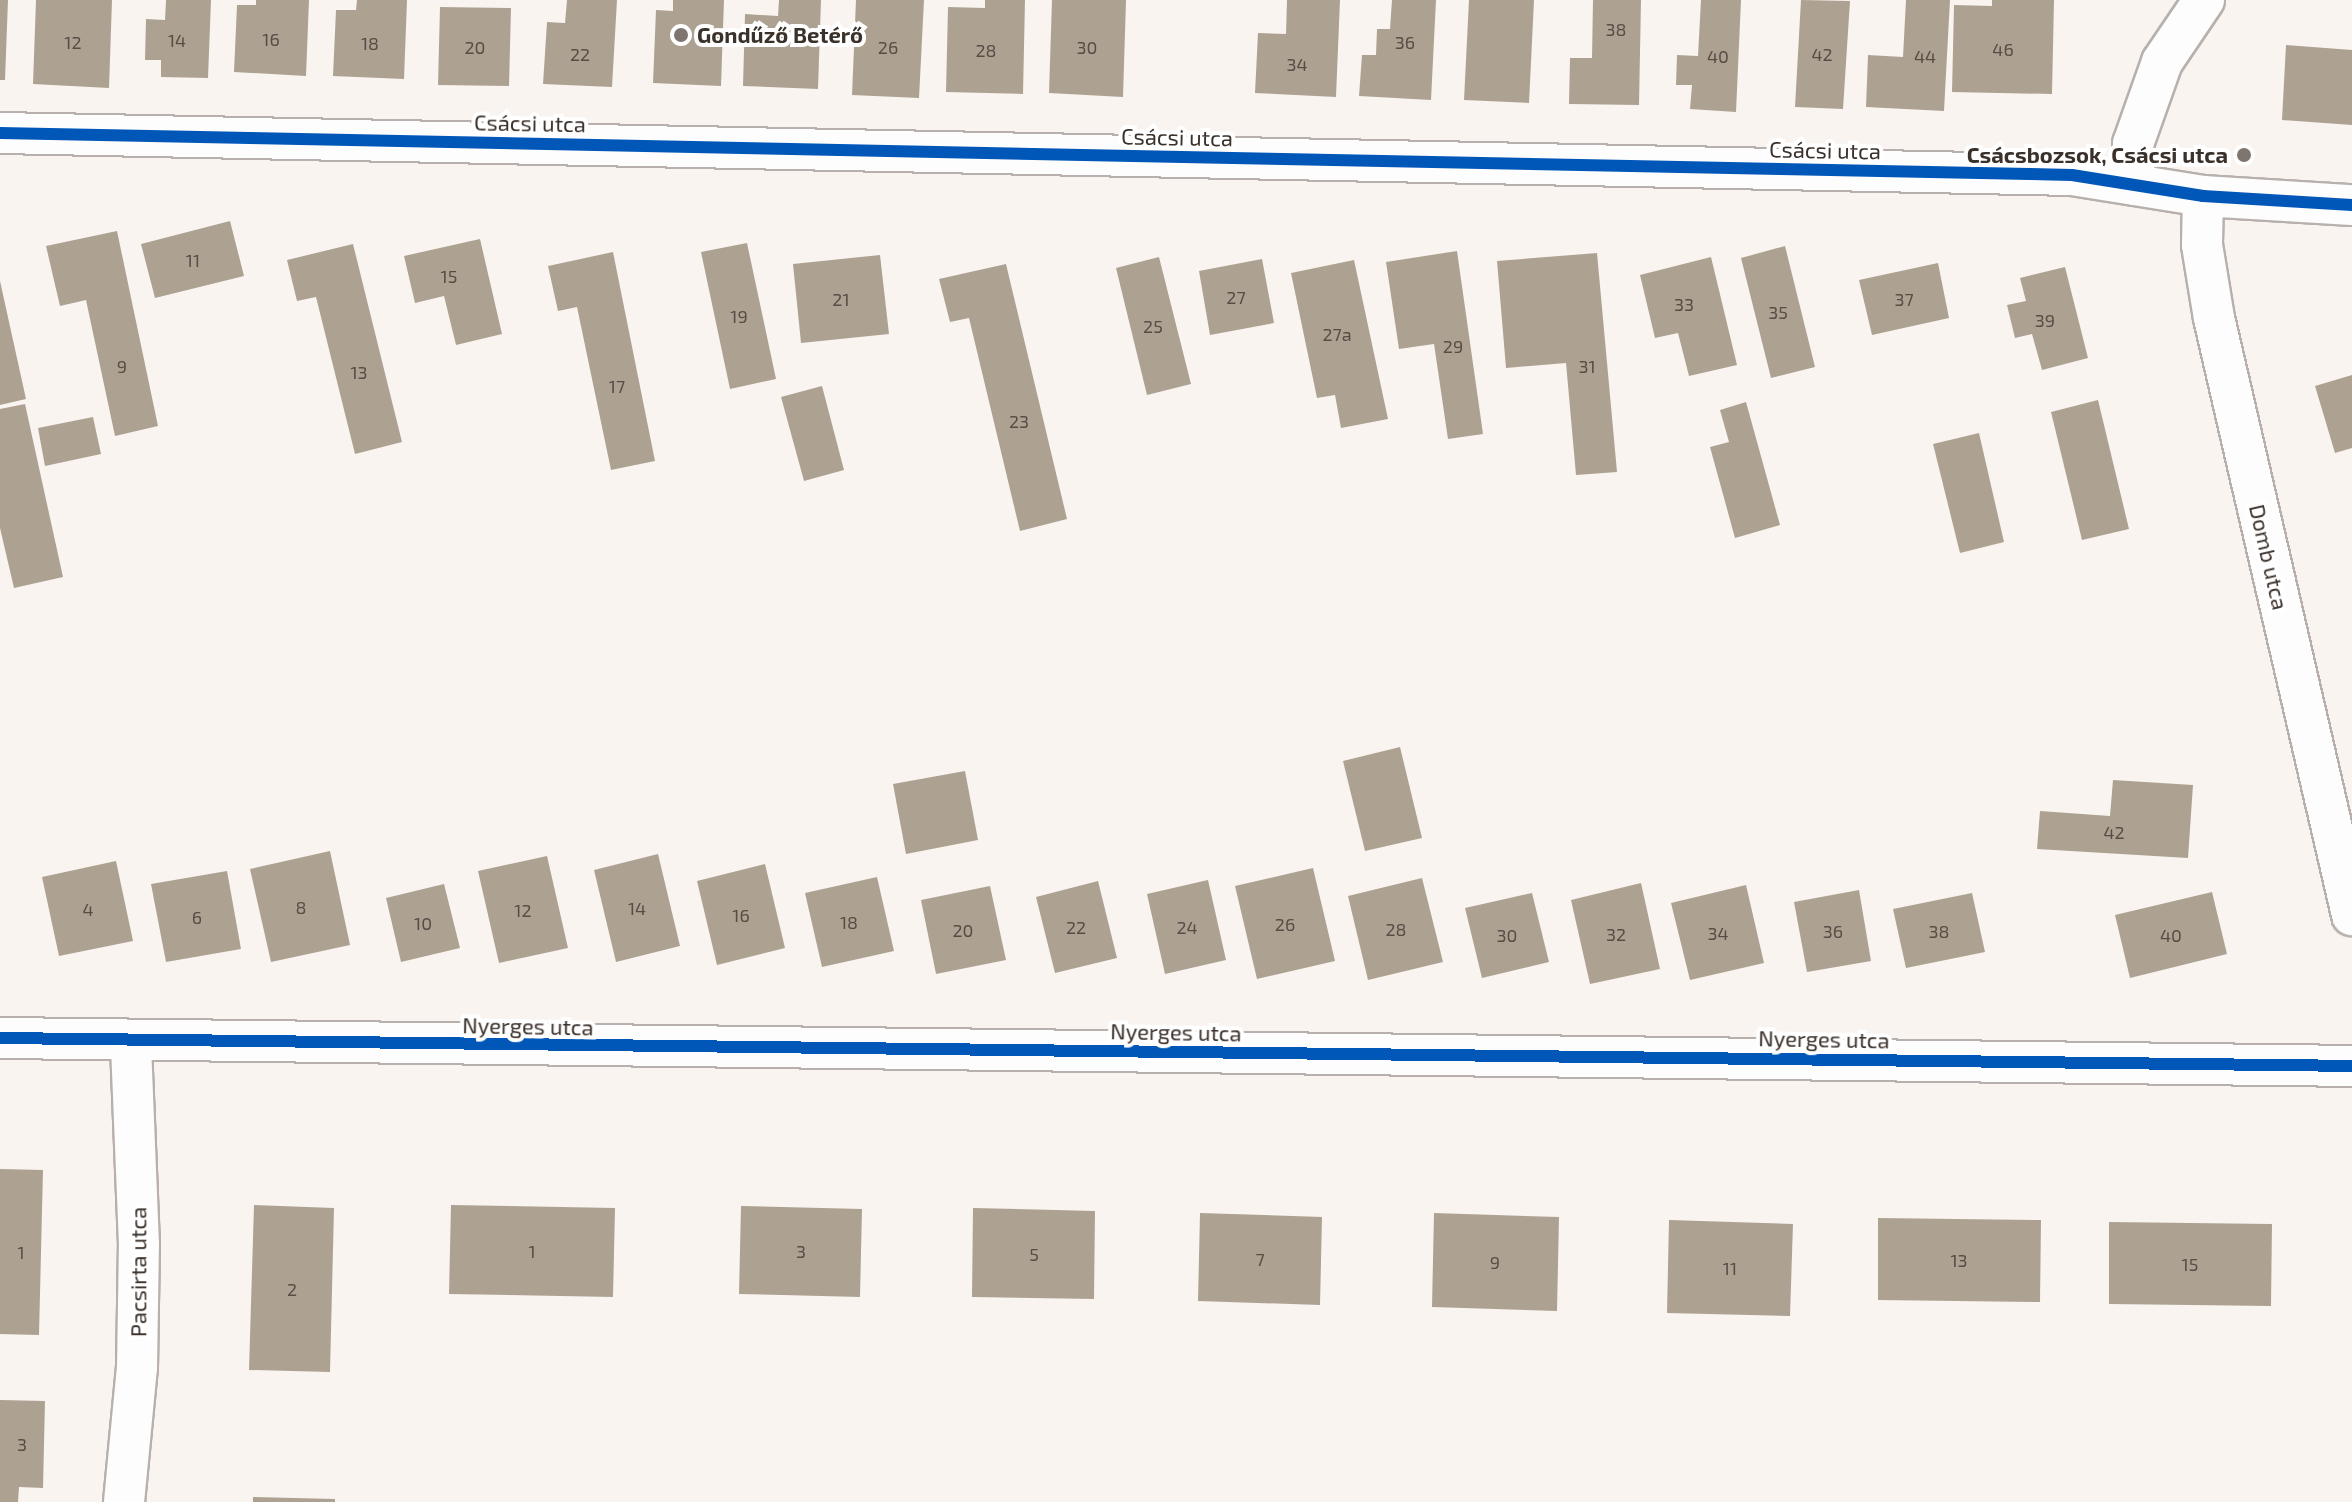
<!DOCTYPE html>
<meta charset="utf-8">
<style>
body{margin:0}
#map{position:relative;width:2352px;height:1502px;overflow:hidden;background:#faf4f0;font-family:"Exo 2",sans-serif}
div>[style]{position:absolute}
.building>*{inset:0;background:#ada292}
.roads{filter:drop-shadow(2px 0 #b7b0ac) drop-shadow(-2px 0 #b7b0ac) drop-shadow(0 2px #b7b0ac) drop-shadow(0 -2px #b7b0ac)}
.street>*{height:40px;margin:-20px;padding:0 20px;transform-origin:20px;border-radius:20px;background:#fefdfd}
.cycleway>*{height:12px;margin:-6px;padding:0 6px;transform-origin:6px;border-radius:6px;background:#0057b8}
.dots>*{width:22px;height:22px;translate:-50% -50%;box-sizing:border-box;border:4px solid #fff;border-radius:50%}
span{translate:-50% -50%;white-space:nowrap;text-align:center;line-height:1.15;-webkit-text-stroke:8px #fff;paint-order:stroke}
.number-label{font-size:18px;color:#584d45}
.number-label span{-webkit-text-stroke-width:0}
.poi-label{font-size:22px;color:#3b312b;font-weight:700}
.left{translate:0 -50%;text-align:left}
.right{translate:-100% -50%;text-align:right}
.street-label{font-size:22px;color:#3b312b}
</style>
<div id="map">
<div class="building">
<div style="clip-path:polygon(0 0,8px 0,5px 80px,0 80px)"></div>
<div style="clip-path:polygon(36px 0,112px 0,109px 88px,33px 84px)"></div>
<div style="clip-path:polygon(166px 0,211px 0,208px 78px,161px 77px,161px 60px,145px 60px,146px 19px,165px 20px)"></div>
<div style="clip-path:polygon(256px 0,309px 0,306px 76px,234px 72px,237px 5px,256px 5px)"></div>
<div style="clip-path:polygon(357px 0,407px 0,404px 79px,333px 76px,336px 10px,356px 10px)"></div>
<div style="clip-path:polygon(567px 0,617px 0,612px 87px,543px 84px,547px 22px,565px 23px)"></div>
<div style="clip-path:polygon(673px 0,724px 0,721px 86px,653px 83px,656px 10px,673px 11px)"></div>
<div style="clip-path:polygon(779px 0,821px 0,818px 89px,743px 86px,745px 14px,778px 16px)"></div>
<div style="clip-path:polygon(856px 0,924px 0,919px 98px,852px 95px)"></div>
<div style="clip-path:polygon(985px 0,1025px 0,1023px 94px,946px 92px,948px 7px,985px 8px)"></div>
<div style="clip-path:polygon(1052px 0,1126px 0,1123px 97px,1049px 93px)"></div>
<div style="clip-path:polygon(1287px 0,1340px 0,1336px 97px,1255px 93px,1258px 33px,1286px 34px)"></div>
<div style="clip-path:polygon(1392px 0,1436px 0,1431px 100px,1359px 96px,1362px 55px,1376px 55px,1377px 29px,1390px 29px)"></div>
<div style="clip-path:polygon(1469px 0,1534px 0,1529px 103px,1464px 100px)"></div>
<div style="clip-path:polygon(1593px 0,1641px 0,1639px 105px,1569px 104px,1570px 58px,1592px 58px)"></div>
<div style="clip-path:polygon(1701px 0,1741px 0,1736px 112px,1690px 109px,1692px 85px,1676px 85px,1677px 55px,1698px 56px)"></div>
<div style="clip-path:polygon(1801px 0,1850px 1px,1843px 109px,1795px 107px)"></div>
<div style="clip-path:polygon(1906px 0,1950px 0,1944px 111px,1866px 107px,1868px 55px,1903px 57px)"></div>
<div style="clip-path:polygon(1992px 0,2054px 0,2052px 94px,1952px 92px,1954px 5px,1992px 6px)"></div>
<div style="clip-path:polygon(440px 7px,511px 8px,509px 86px,438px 85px)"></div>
<div style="clip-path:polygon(2286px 45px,2352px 50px,2352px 125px,2282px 120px)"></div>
<div style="clip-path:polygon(230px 221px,244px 276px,155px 298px,141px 244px)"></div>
<div style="clip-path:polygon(117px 231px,158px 426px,115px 436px,86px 300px,60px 306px,46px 246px)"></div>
<div style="clip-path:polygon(480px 239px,502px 334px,456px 345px,444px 296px,415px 303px,404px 256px)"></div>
<div style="clip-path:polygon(747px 243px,776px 379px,730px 389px,701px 252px)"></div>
<div style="clip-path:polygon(353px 244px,402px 442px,355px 454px,316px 297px,297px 301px,287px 260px)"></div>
<div style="clip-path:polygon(1785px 246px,1815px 367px,1771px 378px,1741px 258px)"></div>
<div style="clip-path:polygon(1457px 251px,1483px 434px,1448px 439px,1434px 344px,1399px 349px,1386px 262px)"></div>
<div style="clip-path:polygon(613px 252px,655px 461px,611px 470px,577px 307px,558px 311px,548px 266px)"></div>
<div style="clip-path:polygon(1597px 253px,1617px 472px,1576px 475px,1566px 363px,1506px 368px,1497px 261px)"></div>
<div style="clip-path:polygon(880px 255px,889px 334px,801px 343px,793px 264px)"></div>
<div style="clip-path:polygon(1159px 257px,1191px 384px,1147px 395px,1116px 268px)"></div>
<div style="clip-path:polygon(1711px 257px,1737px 365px,1689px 376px,1678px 333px,1655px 338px,1640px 275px)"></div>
<div style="clip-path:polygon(1262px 259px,1274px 323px,1210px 335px,1199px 271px)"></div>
<div style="clip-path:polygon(1354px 260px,1388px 419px,1341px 428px,1335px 395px,1317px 398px,1291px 273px)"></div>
<div style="clip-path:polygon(1938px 263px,1949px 318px,1872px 335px,1859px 280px)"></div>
<div style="clip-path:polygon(1006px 264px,1067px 519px,1020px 531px,969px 318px,950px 322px,939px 279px)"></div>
<div style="clip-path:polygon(2065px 267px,2088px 358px,2042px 370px,2032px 334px,2015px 338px,2007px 305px,2026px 301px,2020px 278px)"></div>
<div style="clip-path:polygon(0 281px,26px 399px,0 405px)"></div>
<div style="clip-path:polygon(2352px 375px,2352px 448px,2335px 453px,2315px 386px)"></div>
<div style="clip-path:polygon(822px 386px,844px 470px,804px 481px,781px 397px)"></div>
<div style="clip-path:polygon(2098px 400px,2129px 529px,2082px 540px,2051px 412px)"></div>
<div style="clip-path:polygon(1746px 402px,1780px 525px,1735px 538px,1710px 447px,1729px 442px,1720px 410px)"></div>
<div style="clip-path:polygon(25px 404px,63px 577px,14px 588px,0 528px,0 409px)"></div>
<div style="clip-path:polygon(93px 417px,101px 454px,45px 466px,38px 428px)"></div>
<div style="clip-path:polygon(1979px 433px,2004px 542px,1960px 553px,1933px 444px)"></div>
<div style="clip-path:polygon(1400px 747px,1422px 838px,1365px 851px,1343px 761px)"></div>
<div style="clip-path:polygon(965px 771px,978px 840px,906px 854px,893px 784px)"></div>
<div style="clip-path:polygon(2113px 780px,2193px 785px,2188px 858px,2037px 849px,2040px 811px,2110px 816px)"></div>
<div style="clip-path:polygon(330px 851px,350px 945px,271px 962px,250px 869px)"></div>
<div style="clip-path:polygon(658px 854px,680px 946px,616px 962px,594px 870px)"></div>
<div style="clip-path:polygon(547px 856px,568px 948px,499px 963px,478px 871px)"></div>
<div style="clip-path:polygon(116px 861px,133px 941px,59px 956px,42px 877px)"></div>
<div style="clip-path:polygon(765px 864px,785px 948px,717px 965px,697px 881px)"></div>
<div style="clip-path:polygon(1313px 868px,1335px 961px,1257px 979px,1235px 886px)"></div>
<div style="clip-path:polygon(227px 871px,241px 949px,166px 962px,151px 884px)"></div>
<div style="clip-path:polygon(877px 877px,894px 951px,822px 967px,805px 893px)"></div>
<div style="clip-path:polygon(1422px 878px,1443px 962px,1368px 980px,1348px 896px)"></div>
<div style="clip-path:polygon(1208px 880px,1226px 960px,1165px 974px,1147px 894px)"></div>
<div style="clip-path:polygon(1098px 881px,1117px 958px,1055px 973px,1036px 897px)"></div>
<div style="clip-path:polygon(1641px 883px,1660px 969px,1590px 984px,1571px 900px)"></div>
<div style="clip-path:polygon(444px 884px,460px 948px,401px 962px,386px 898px)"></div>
<div style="clip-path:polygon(1746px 885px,1764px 963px,1690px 980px,1671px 903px)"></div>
<div style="clip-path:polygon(990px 886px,1006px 960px,936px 974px,921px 900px)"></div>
<div style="clip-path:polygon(1859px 890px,1871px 961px,1807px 972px,1794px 902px)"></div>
<div style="clip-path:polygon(2212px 892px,2227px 954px,2130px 978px,2115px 915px)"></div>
<div style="clip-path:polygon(1532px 893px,1549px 962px,1482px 978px,1465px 908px)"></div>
<div style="clip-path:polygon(1972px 893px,1985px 952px,1906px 968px,1893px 909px)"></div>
<div style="clip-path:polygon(0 1169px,43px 1170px,39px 1335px,0 1334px)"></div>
<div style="clip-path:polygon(254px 1205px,334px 1208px,330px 1372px,249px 1370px)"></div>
<div style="clip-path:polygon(451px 1205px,615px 1208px,613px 1297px,449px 1294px)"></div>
<div style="clip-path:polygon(741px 1206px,862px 1209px,860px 1297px,739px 1294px)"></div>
<div style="clip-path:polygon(973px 1208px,1095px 1211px,1094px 1299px,972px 1297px)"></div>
<div style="clip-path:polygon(1200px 1213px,1322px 1217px,1320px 1305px,1198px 1301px)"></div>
<div style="clip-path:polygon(1434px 1213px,1559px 1217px,1557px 1311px,1432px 1307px)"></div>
<div style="clip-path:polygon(1878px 1218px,2041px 1220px,2040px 1302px,1878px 1300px)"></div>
<div style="clip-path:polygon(1669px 1220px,1793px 1224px,1790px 1316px,1667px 1313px)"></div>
<div style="clip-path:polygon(2109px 1222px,2272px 1224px,2271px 1306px,2109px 1304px)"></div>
<div style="clip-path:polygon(0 1400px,45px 1401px,43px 1488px,19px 1487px,18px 1502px,0 1502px)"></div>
<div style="clip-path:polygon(253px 1497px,335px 1499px,335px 1502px,253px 1502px)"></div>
</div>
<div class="roads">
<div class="street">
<div style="left:0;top:133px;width:2072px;rotate:1.16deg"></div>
<div style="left:2072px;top:175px;width:133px;rotate:9.1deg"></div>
<div style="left:2203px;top:196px;width:149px;rotate:3.5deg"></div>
<div style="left:2135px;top:185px;width:41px;rotate:-92.8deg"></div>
<div style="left:2133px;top:144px;width:87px;rotate:-70.5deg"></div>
<div style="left:2162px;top:62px;width:75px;rotate:-55.9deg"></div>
<div style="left:2203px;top:196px;width:49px;rotate:91.2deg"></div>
<div style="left:2202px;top:245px;width:74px;rotate:80.7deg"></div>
<div style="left:2214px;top:318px;width:613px;rotate:76.98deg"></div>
<div style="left:0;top:1038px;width:2352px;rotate:0.68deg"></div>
<div style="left:124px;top:1502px;width:135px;rotate:-84.5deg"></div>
<div style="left:137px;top:1368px;width:123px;rotate:-89.1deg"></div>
<div style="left:139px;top:1245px;width:203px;rotate:-92.3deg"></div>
</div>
</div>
<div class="cycleway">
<div style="left:0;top:133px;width:2072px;rotate:1.16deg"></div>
<div style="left:2072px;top:175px;width:133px;rotate:9.1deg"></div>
<div style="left:2203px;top:196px;width:149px;rotate:3.5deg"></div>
<div style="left:0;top:1038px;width:2352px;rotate:0.68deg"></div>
</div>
<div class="dots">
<div style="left:681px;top:35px;background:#7e7570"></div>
<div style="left:2244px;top:155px;background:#7e7570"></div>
</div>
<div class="number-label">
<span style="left:1616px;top:29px">38</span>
<span style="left:271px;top:39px">16</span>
<span style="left:177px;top:40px">14</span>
<span style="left:73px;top:42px">12</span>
<span style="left:1405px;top:42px">36</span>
<span style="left:370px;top:43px">18</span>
<span style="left:475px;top:47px">20</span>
<span style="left:888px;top:47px">26</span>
<span style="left:1087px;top:47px">30</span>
<span style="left:2003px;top:49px">46</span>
<span style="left:986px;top:50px">28</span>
<span style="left:580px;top:54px">22</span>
<span style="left:1822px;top:54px">42</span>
<span style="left:1718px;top:56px">40</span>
<span style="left:1925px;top:56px">44</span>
<span style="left:1297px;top:64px">34</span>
<span style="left:193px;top:260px">11</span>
<span style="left:449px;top:276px">15</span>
<span style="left:1236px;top:297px">27</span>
<span style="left:841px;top:299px">21</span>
<span style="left:1904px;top:299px">37</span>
<span style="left:1684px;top:304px">33</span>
<span style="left:1778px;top:312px">35</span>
<span style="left:739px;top:316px">19</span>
<span style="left:2045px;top:320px">39</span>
<span style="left:1153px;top:326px">25</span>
<span style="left:1337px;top:334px">27a</span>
<span style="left:1453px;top:346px">29</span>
<span style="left:122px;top:366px">9</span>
<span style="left:1587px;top:366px">31</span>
<span style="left:359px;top:372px">13</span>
<span style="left:617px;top:386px">17</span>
<span style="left:1019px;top:421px">23</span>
<span style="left:2114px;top:832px">42</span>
<span style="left:301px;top:907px">8</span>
<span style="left:637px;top:908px">14</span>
<span style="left:88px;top:909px">4</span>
<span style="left:523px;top:910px">12</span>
<span style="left:741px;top:915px">16</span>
<span style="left:197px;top:917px">6</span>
<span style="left:849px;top:922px">18</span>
<span style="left:423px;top:923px">10</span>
<span style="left:1285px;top:924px">26</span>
<span style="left:1076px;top:927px">22</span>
<span style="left:1187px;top:927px">24</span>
<span style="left:1396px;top:929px">28</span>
<span style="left:963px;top:930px">20</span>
<span style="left:1833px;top:931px">36</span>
<span style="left:1939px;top:931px">38</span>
<span style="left:1718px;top:933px">34</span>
<span style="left:1616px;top:934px">32</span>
<span style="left:1507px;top:935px">30</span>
<span style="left:2171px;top:935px">40</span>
<span style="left:532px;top:1251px">1</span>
<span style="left:801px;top:1251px">3</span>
<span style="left:21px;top:1252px">1</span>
<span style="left:1034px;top:1254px">5</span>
<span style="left:1260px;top:1259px">7</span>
<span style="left:1959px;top:1260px">13</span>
<span style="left:1495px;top:1262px">9</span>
<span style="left:2190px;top:1264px">15</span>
<span style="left:1730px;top:1268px">11</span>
<span style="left:292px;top:1289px">2</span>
<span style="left:22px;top:1444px">3</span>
</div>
<div class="poi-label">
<span class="left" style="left:697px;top:35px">Gondűző Betérő</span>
<span class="right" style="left:2228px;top:155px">Csácsbozsok, Csácsi utca</span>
</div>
<div class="street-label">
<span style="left:530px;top:123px;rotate:1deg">Csácsi utca</span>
<span style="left:1177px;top:137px;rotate:1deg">Csácsi utca</span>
<span style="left:1825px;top:150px;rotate:1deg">Csácsi utca</span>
<span style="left:2269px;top:557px;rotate:77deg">Domb utca</span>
<span style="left:528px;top:1026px;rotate:1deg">Nyerges utca</span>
<span style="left:1176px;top:1032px;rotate:1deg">Nyerges utca</span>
<span style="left:1824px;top:1039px;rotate:1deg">Nyerges utca</span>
<span style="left:138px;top:1272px;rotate:-90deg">Pacsirta utca</span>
</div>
</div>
